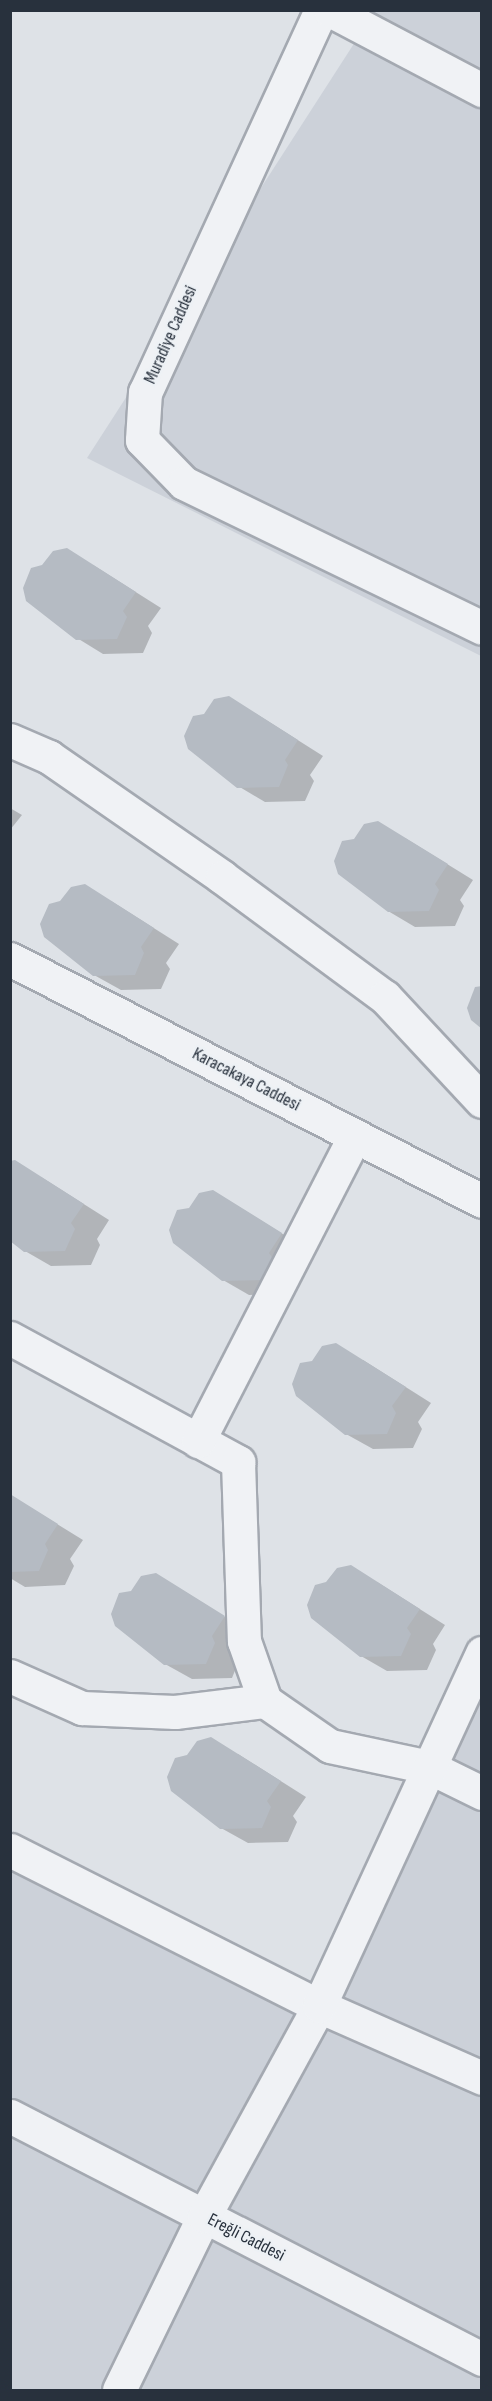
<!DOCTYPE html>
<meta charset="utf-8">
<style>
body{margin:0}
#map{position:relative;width:492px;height:2401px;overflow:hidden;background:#dee2e7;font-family:"Sofia Sans Condensed",sans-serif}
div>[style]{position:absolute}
.built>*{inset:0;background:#ccd1d9}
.shadow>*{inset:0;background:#0003}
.building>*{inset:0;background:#b5bbc3}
.roads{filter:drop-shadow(2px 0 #a4a9b1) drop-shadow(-2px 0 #a4a9b1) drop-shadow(0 2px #a4a9b1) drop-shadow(0 -2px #a4a9b1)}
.minor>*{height:33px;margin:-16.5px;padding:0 16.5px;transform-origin:16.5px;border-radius:16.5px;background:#f0f2f5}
.tertiary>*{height:33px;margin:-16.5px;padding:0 16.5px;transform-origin:16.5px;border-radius:16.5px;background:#f0f2f5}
span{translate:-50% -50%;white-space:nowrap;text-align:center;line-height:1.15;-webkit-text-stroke:5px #edf1f5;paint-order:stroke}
.street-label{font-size:18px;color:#28313d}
.frame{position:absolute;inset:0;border:12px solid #28313d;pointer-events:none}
</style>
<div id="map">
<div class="built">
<div style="clip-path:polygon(375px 11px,481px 11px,481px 656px,87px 458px)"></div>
<div style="clip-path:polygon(481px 1666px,481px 2390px,11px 2390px,10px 1852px,319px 2006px)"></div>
</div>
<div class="shadow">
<div style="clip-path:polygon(93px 565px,161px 608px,148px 626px,152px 633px,143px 653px,103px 654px,77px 638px)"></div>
<div style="clip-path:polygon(255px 713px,323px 756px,310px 775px,314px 781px,305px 801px,265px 802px,238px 786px)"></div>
<div style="clip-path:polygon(10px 808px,22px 815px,10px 830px)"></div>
<div style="clip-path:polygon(405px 838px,473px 880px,460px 900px,464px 906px,455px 926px,415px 927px,388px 911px,355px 840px)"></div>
<div style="clip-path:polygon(111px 901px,179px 944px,166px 963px,170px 969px,161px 989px,121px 990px,94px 975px,61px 903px)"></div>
<div style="clip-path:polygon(41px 1177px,109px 1220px,97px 1239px,100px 1245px,91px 1265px,51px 1266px,25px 1251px)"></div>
<div style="clip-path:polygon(239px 1207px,307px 1249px,289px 1294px,249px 1295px,223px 1280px)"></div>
<div style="clip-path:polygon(363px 1360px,431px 1403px,418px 1422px,422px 1429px,413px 1448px,373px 1449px,346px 1434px,312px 1362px)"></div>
<div style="clip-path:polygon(10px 1495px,83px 1540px,70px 1559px,74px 1566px,65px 1585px,25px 1587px,10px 1578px)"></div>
<div style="clip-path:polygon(377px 1582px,445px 1625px,433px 1644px,436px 1650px,427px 1670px,387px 1671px,361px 1656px)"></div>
<div style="clip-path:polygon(182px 1590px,250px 1633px,232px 1678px,192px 1679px,165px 1664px)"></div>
<div style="clip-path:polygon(238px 1754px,306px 1797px,293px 1816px,297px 1822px,288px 1842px,248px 1843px,221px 1828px)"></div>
</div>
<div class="building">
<div style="clip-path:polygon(67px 548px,136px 592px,123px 611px,127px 617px,117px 639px,76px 640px,26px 601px,23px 588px,31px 568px,42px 565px,53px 551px)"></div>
<div style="clip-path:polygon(229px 696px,298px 740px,285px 760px,288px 765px,279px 787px,237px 788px,188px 749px,184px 736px,193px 716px,204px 714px,214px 699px)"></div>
<div style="clip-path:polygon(378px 821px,448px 864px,435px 884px,439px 890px,429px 911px,388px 912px,338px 874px,334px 861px,342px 841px,354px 839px,364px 824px)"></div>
<div style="clip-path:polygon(85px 884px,154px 928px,141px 947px,144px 953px,135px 975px,93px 976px,44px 937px,40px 924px,49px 904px,60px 901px,71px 887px)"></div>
<div style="clip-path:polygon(482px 986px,482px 1029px,471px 1020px,467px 1008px,475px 987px)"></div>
<div style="clip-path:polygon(15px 1160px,84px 1204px,71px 1223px,75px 1229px,65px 1251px,24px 1252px,10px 1241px,10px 1161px)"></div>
<div style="clip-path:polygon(213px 1190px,282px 1233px,269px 1253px,273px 1259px,263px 1280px,222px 1281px,173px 1243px,169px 1230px,177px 1210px,189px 1208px,199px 1193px)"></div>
<div style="clip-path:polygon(336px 1343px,406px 1387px,392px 1406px,396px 1413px,387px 1434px,345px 1435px,296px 1396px,292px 1384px,300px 1363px,312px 1361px,322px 1346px)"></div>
<div style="clip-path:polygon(10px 1494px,58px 1524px,45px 1544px,48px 1550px,39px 1571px,10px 1572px)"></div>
<div style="clip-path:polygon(351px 1565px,420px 1609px,407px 1628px,411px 1634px,401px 1656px,360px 1657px,311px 1618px,307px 1605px,315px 1585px,326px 1582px,337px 1568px)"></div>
<div style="clip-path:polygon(156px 1573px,225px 1616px,212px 1636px,215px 1643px,206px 1664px,164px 1665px,115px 1626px,111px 1614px,119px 1593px,131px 1591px,141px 1576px)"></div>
<div style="clip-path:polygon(211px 1737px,281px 1781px,267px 1801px,271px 1807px,262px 1828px,220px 1829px,171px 1791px,167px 1777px,175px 1758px,187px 1755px,197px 1741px)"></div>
</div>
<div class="roads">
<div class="minor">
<div style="left:10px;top:740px;width:43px;rotate:23.6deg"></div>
<div style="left:49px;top:757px;width:211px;rotate:34.7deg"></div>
<div style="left:222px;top:877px;width:202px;rotate:36.4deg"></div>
<div style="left:385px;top:997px;width:142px;rotate:47deg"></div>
<div style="left:10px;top:1338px;width:260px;rotate:28.5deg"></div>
<div style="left:238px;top:1462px;width:179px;rotate:88.1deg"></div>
<div style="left:244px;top:1641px;width:64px;rotate:70.7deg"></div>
<div style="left:265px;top:1701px;width:79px;rotate:34.7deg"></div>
<div style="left:330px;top:1746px;width:101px;rotate:12deg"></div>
<div style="left:429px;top:1767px;width:59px;rotate:26.1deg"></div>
<div style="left:198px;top:1441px;width:343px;rotate:-62.8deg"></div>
<div style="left:10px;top:1676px;width:79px;rotate:24deg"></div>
<div style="left:82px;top:1708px;width:93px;rotate:2.5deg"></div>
<div style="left:175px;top:1712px;width:91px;rotate:-7deg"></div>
<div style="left:319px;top:2006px;width:178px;rotate:23.8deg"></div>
<div style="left:119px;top:2390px;width:194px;rotate:-64deg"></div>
</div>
<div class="tertiary">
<div style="left:321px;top:10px;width:421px;rotate:114.7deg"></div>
<div style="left:145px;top:392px;width:48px;rotate:93.6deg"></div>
<div style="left:142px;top:440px;width:60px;rotate:45.7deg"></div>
<div style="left:184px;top:483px;width:331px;rotate:25.9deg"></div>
<div style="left:330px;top:10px;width:172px;rotate:27.8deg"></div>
<div style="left:10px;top:959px;width:530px;rotate:27.14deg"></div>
<div style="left:10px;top:1850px;width:346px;rotate:26.8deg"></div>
<div style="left:10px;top:2116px;width:531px;rotate:27.24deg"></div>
<div style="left:204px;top:2216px;width:239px;rotate:-61.3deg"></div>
<div style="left:319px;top:2006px;width:389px;rotate:-65.2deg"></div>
</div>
</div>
<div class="street-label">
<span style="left:171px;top:335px;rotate:-66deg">Muradiye Caddesi</span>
<span style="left:246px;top:1080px;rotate:27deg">Karacakaya Caddesi</span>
<span style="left:246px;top:2238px;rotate:27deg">Ereğli Caddesi</span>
</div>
<div class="frame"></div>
</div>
